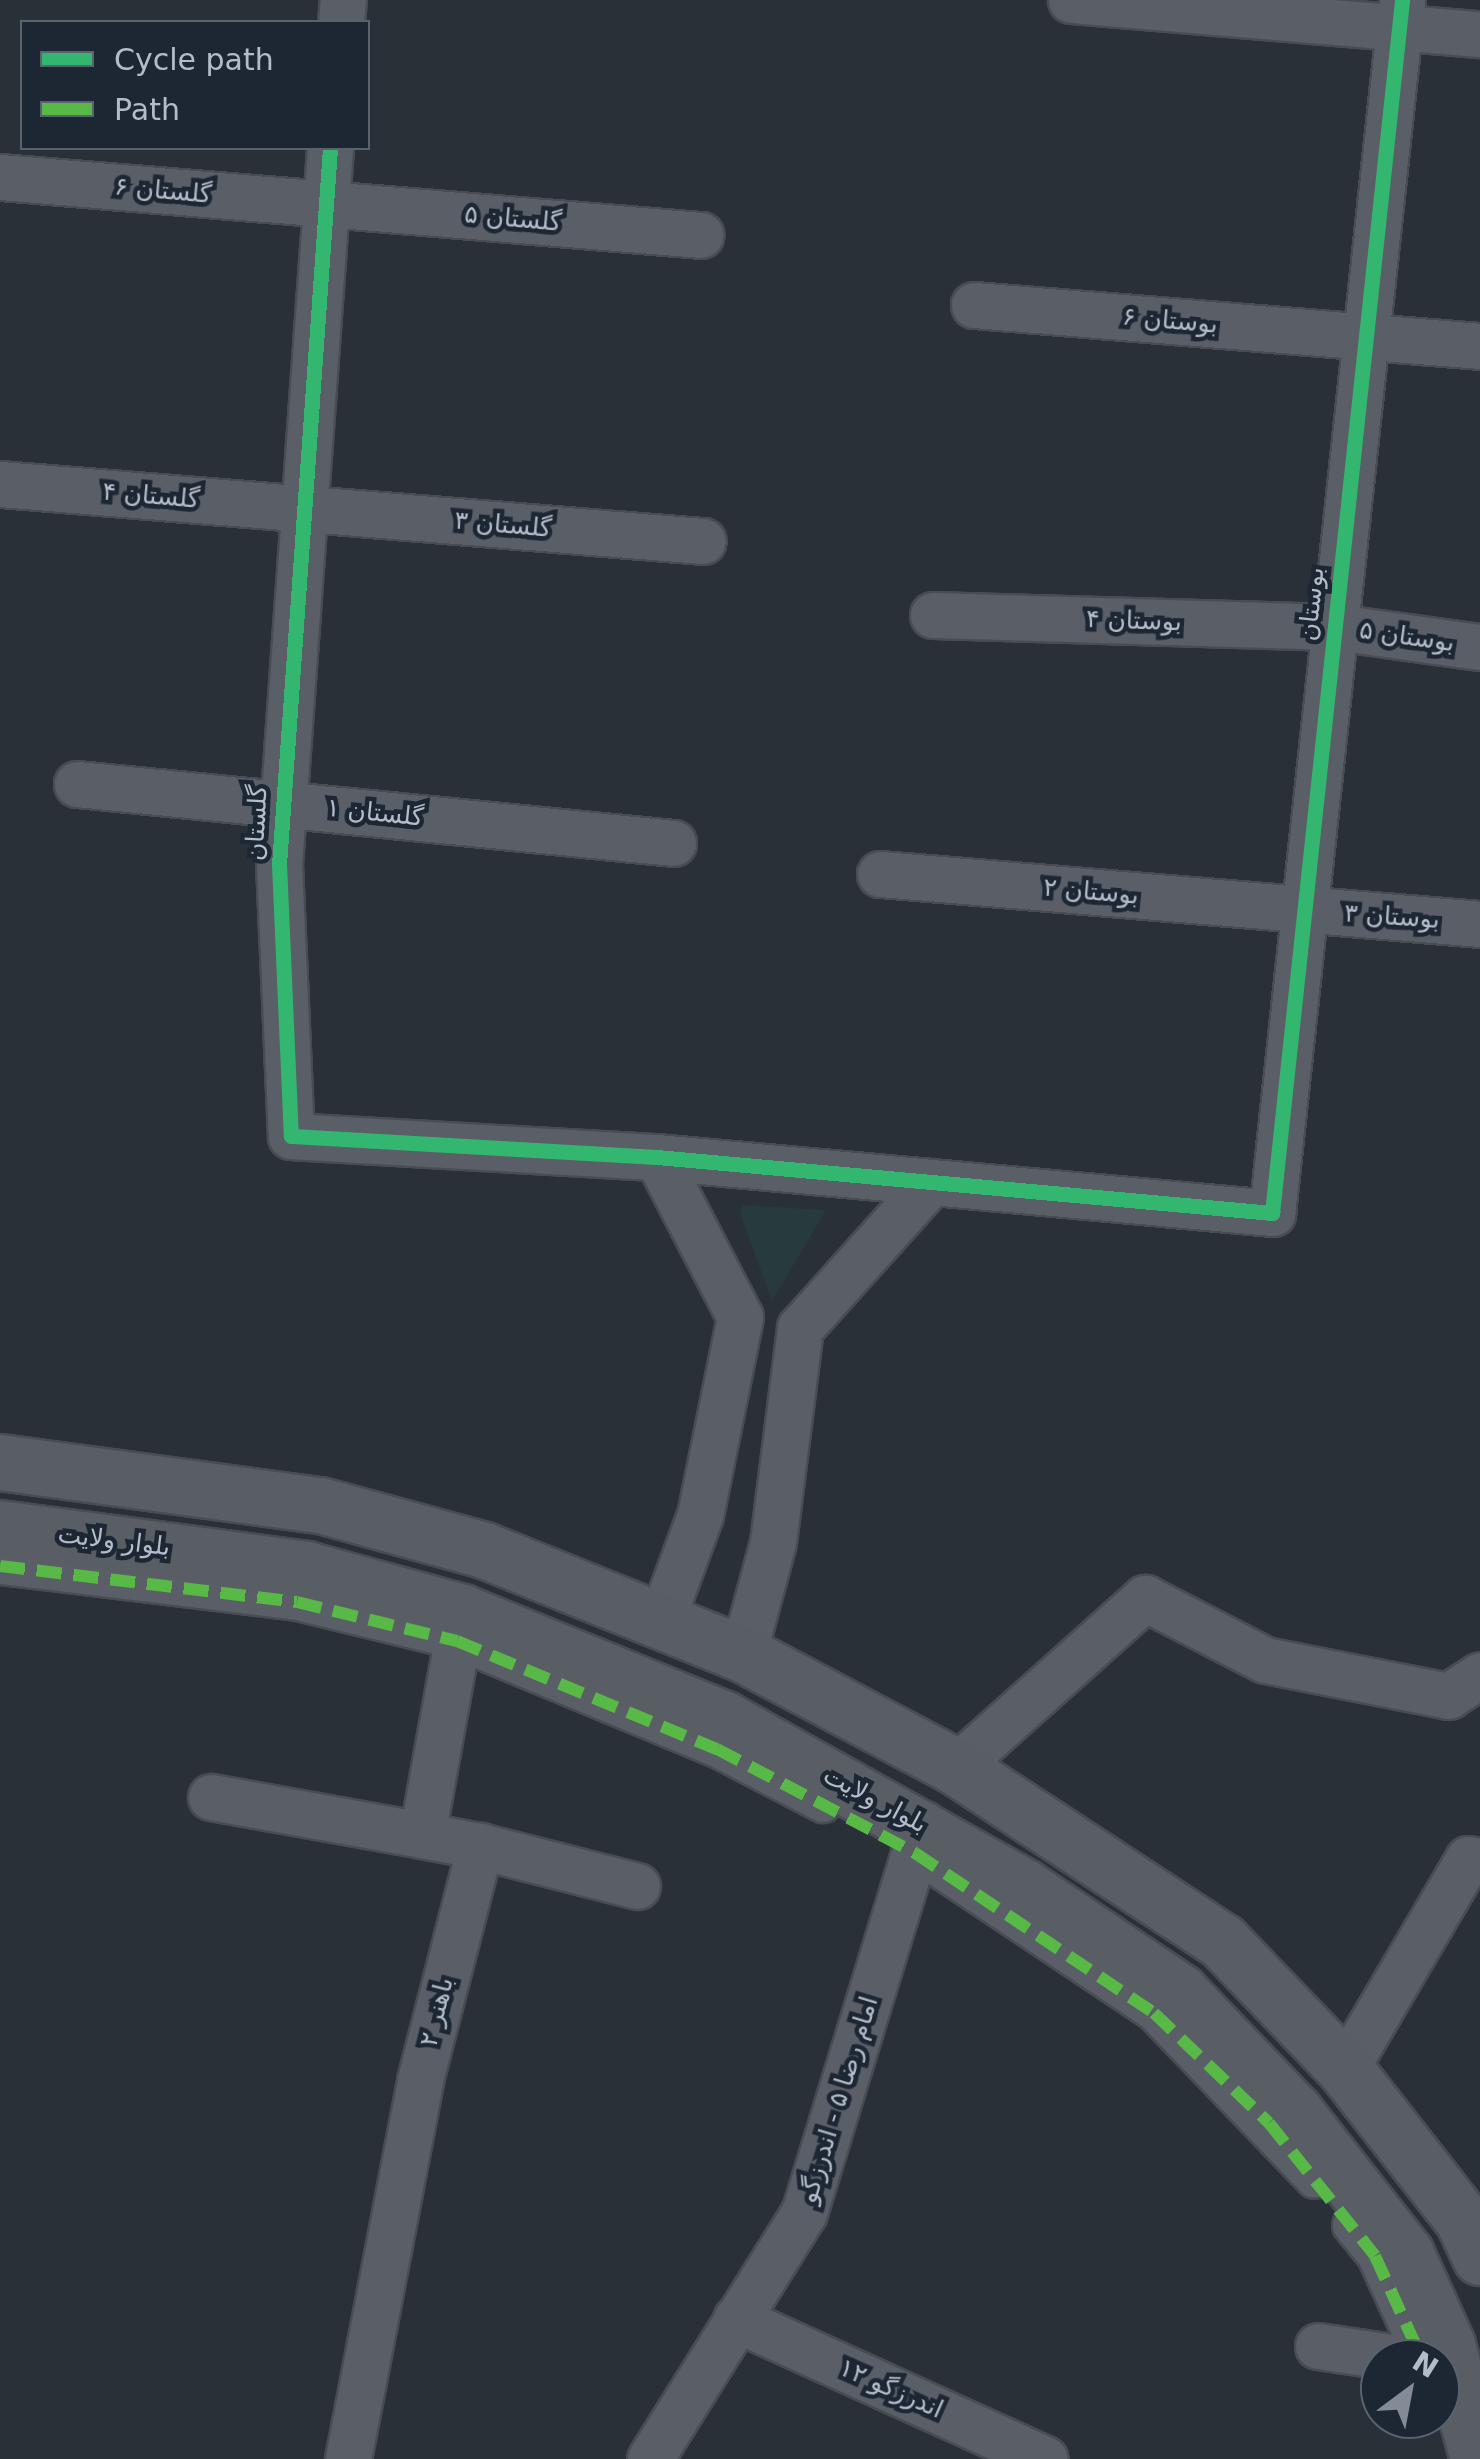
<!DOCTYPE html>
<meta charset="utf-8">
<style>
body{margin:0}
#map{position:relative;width:1480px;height:2459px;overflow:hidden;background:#2a3038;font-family:"DejaVu Sans",Cairo,sans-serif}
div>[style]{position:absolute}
.green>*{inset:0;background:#273a3e}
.roads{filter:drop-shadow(2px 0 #484c53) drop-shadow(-2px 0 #484c53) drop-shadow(0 2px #484c53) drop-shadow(0 -2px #484c53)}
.pedestrian>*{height:35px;margin:-17.5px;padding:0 17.5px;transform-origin:17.5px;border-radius:17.5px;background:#5a5e66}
.minor>*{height:45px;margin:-22.5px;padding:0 22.5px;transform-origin:22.5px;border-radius:22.5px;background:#5a5e66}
.secondary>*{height:55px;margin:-27.5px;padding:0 27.5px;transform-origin:27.5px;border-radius:27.5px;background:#595d64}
.quiet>*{height:12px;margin-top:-6px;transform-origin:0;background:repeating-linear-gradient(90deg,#58b947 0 25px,transparent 0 37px)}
.cycleway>*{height:15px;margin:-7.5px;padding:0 7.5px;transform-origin:7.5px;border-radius:7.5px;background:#33b770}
span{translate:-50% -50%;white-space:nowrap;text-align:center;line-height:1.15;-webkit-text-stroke:9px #1d2633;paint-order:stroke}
.street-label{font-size:25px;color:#b4bcc9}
.legend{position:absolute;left:20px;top:20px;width:350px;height:130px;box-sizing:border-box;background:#1d2633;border:2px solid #59626f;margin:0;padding:12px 18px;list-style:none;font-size:30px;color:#b4bcc9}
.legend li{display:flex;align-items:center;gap:20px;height:50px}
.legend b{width:50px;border:2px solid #59626f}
.north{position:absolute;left:1360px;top:2339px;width:100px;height:100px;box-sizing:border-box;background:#1d2633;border:2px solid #59626f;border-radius:50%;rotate:32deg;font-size:28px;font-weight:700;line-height:40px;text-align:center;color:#b4bcc9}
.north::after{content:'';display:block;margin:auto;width:35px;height:45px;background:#848b96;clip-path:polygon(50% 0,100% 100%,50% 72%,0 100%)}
</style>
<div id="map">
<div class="green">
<div style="clip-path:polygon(743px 1205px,826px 1210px,772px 1301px,740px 1213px)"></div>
</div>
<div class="roads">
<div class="pedestrian">
<div style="left:0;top:1566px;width:299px;rotate:6.9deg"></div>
<div style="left:297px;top:1602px;width:165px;rotate:13.7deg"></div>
<div style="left:457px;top:1641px;width:282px;rotate:22.6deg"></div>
<div style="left:717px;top:1749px;width:119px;rotate:27.6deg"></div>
<div style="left:916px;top:1854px;width:286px;rotate:33.7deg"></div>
<div style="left:1154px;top:2013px;width:231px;rotate:46.2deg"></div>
<div style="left:1350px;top:2225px;width:40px;rotate:51deg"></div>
<div style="left:1375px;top:2256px;width:113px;rotate:65.5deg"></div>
</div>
<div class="minor">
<div style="left:1071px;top:0;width:410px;rotate:4.8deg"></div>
<div style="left:341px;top:22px;width:22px;rotate:-85deg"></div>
<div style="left:330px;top:148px;width:718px;rotate:94.07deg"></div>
<div style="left:279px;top:864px;width:272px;rotate:87.5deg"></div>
<div style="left:291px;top:1136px;width:367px;rotate:3.3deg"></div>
<div style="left:657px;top:1157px;width:618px;rotate:5.2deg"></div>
<div style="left:1272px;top:1213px;width:1220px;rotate:-83.88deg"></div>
<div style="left:0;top:177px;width:703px;rotate:4.73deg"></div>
<div style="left:974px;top:305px;width:508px;rotate:4.63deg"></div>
<div style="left:0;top:484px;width:705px;rotate:4.64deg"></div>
<div style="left:933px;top:615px;width:402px;rotate:1.7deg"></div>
<div style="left:1335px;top:627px;width:146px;rotate:7.9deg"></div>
<div style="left:77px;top:784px;width:599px;rotate:5.65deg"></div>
<div style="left:880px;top:874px;width:602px;rotate:4.76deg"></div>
<div style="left:657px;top:1157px;width:180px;rotate:62.6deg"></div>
<div style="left:740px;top:1317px;width:202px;rotate:101.4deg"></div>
<div style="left:700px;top:1515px;width:113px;rotate:110.2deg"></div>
<div style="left:743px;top:1654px;width:116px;rotate:-75deg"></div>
<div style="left:773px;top:1542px;width:216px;rotate:-82.8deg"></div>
<div style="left:800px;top:1328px;width:196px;rotate:-48.1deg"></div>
<div style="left:956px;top:1767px;width:254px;rotate:-41.8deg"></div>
<div style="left:1145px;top:1598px;width:135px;rotate:27.3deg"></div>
<div style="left:1265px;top:1660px;width:187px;rotate:11.1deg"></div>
<div style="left:1448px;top:1696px;width:38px;rotate:-33deg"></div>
<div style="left:211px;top:1797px;width:214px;rotate:10.2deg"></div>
<div style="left:480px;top:1846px;width:162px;rotate:14.3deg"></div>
<div style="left:1345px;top:2069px;width:243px;rotate:-59.6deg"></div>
<div style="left:1468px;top:1859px;width:12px;rotate:9deg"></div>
<div style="left:736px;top:2319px;width:339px;rotate:24.4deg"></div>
<div style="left:1318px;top:2346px;width:88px;rotate:8.5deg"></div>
<div style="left:348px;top:2459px;width:386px;rotate:-79.2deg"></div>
<div style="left:420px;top:2080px;width:242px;rotate:-75.6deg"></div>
<div style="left:480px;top:1846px;width:59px;rotate:-169.3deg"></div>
<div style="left:422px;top:1835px;width:227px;rotate:-79.8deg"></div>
<div style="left:650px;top:2459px;width:290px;rotate:-58deg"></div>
<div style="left:804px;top:2213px;width:407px;rotate:-73deg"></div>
</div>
<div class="secondary">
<div style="left:0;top:1462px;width:323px;rotate:7.7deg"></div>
<div style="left:320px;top:1505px;width:170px;rotate:15.3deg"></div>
<div style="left:484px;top:1550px;width:279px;rotate:21.9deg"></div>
<div style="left:743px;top:1654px;width:241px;rotate:27.9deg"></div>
<div style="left:956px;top:1767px;width:318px;rotate:33.2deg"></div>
<div style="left:1222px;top:1941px;width:178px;rotate:46.1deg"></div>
<div style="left:1345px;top:2069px;width:192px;rotate:52deg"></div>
<div style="left:1463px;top:2220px;width:41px;rotate:65.3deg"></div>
<div style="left:0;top:1528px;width:309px;rotate:7.6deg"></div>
<div style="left:306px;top:1569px;width:162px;rotate:15.4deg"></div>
<div style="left:462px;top:1612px;width:283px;rotate:22.2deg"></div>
<div style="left:724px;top:1719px;width:344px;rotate:29.2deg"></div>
<div style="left:1024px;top:1887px;width:188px;rotate:33.9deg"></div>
<div style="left:1180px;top:1992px;width:166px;rotate:46.2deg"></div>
<div style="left:1295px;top:2112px;width:180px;rotate:52deg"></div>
<div style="left:1406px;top:2254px;width:100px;rotate:65.7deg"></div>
<div style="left:1447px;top:2345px;width:118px;rotate:74.8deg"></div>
</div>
</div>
<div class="quiet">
<div style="left:0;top:1566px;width:299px;rotate:6.9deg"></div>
<div style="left:297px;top:1602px;width:165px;rotate:13.7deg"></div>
<div style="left:457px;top:1641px;width:282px;rotate:22.6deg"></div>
<div style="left:717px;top:1749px;width:224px;rotate:27.7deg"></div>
<div style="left:915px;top:1853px;width:288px;rotate:33.8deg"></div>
<div style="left:1154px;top:2013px;width:159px;rotate:43.7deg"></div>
<div style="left:1269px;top:2123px;width:170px;rotate:51.4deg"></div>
<div style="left:1375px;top:2256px;width:113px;rotate:65.5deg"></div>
</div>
<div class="cycleway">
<div style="left:330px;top:148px;width:718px;rotate:94.07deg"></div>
<div style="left:279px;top:864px;width:272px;rotate:87.5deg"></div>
<div style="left:291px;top:1136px;width:367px;rotate:3.3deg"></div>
<div style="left:657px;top:1157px;width:618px;rotate:5.2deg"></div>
<div style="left:1272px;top:1213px;width:1220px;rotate:-83.88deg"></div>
</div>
<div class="street-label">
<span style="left:163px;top:191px;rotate:5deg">گلستان ۶</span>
<span style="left:513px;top:219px;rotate:5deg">گلستان ۵</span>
<span style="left:1170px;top:321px;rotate:5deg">بوستان ۶</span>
<span style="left:151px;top:496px;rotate:5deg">گلستان ۴</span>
<span style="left:503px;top:525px;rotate:5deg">گلستان ۳</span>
<span style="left:1312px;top:604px;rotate:-84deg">بوستان</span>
<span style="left:1134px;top:621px;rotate:2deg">بوستان ۴</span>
<span style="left:1407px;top:637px;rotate:8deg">بوستان ۵</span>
<span style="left:375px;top:813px;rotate:6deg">گلستان ۱</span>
<span style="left:257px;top:823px;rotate:-87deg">گلستان</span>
<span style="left:1091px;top:892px;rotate:5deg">بوستان ۲</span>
<span style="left:1392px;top:917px;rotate:4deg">بوستان ۳</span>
<span style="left:114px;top:1541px;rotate:7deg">بلوار ولایت</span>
<span style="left:875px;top:1800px;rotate:28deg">بلوار ولایت</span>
<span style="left:437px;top:2012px;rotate:-76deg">باهنر ۲</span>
<span style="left:839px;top:2100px;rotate:-73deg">امام رضا ۵ - اندرزگو</span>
<span style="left:891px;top:2389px;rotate:24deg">اندرزگو ۱۲</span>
</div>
<ul class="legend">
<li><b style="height:12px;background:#33b770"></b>Cycle path</li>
<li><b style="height:12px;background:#58b947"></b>Path</li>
</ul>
<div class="north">N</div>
</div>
